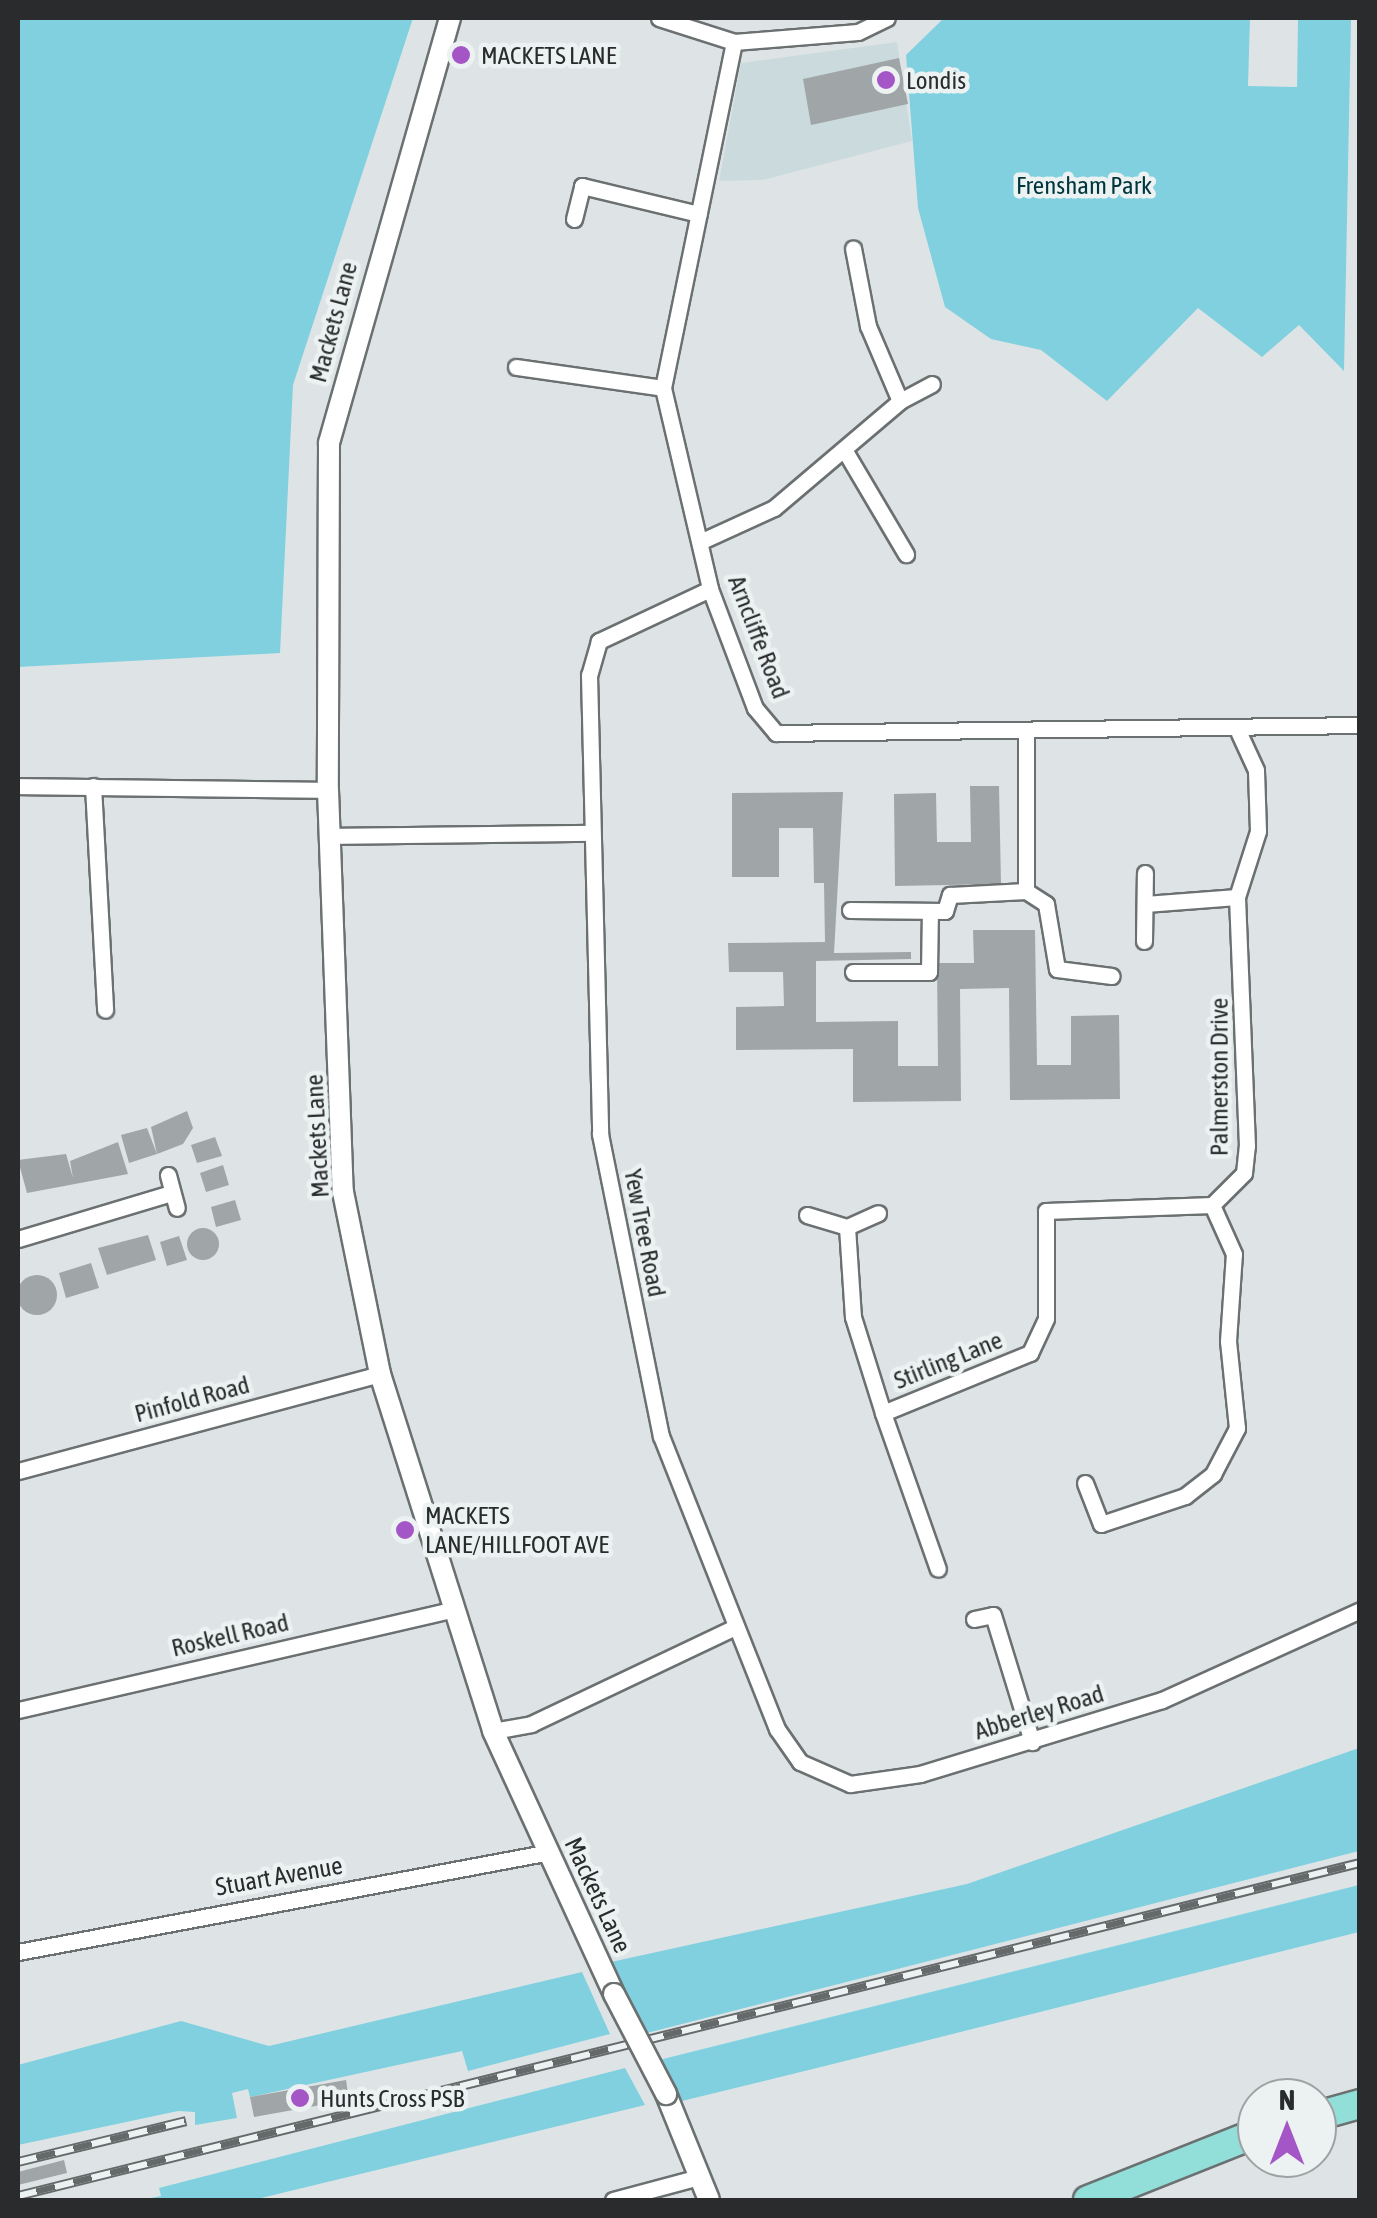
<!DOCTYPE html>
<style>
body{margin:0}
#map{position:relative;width:1377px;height:2218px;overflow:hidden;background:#dee4e5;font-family:"Asap Condensed",sans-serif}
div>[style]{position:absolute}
.built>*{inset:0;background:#cbdadd}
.green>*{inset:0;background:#80d0df}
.building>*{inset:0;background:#a0a5a7}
.round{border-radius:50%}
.roads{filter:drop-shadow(2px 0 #6b7071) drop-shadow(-2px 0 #6b7071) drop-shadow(0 2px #6b7071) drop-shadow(0 -2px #6b7071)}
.minor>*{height:15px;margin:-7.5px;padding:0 7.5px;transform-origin:7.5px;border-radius:7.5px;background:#fff}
.tertiary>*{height:20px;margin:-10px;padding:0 10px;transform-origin:10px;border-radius:10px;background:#fff}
.trunk>*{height:28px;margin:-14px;padding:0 14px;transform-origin:14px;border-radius:14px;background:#92ded8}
.rail>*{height:10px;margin-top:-5px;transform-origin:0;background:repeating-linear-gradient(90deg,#ecf1f2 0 19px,#65696a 0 38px);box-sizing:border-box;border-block:2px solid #65696a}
.bridges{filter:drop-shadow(2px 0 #6b7071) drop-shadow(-2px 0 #6b7071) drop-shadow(0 2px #6b7071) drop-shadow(0 -2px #6b7071)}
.tertiary-bridge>*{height:20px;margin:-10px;padding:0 10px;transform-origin:10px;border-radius:10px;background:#fff}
.dots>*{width:28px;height:28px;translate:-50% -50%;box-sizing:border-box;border:5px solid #ecf1f2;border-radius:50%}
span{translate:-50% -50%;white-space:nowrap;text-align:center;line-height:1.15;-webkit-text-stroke:9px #ecf1f2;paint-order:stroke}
.poi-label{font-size:25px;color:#292b2c}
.left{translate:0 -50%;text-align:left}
.park-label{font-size:25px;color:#00363e}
.street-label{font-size:25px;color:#292b2c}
.frame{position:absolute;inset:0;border:20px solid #292b2c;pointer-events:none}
.north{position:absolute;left:1237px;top:2078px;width:100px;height:100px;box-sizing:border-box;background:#ecf1f2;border:2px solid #9ea2a3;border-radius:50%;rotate:0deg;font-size:28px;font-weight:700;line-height:40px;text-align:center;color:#292b2c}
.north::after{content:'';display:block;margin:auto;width:35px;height:45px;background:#a556c6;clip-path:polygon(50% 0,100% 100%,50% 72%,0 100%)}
</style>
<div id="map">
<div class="built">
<div style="clip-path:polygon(897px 42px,912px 141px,763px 180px,719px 181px,741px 63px)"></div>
</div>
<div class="green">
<div style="clip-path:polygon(18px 18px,413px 18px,293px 385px,280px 653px,18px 667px)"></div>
<div style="clip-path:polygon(944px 18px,1250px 18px,1248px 86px,1297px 87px,1298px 18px,1351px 18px,1344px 371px,1299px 325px,1262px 357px,1198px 308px,1107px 401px,1041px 350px,991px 339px,945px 307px,918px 208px,906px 55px)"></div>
<div style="clip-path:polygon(1359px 1748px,1359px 1851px,647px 2033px,611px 1962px,967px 1884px)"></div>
<div style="clip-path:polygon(1359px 1885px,1359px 1932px,829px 2065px,682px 2101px,659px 2060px)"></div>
<div style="clip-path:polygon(582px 1972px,610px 2034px,468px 2071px,462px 2051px,250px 2097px,248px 2089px,232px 2093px,237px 2118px,195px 2125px,195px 2112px,178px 2111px,18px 2145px,18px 2065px,181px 2021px,269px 2046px)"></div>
<div style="clip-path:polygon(625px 2068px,645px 2105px,253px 2200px,142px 2200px,161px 2196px,159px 2188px)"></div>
</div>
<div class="building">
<div style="clip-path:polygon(899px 58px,908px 104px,811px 125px,803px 79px)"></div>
<div style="clip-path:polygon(970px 786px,999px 786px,1001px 884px,895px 886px,894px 794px,936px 793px,937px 842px,971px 842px)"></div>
<div style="clip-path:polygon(843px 792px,834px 953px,911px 952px,911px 959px,816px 961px,816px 1022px,898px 1021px,898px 1066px,938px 1066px,937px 963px,974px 963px,973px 930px,1035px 930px,1037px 1065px,1071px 1065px,1071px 1016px,1119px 1015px,1120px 1099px,1010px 1100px,1009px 988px,960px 989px,961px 1101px,853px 1102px,853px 1049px,736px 1050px,736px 1007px,784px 1006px,783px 972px,729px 972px,728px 943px,825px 942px,824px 883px,814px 883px,813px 828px,779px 828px,779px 877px,732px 877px,732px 793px)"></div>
<div style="clip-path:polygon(187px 1111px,193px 1128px,183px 1144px,157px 1154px,151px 1127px)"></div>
<div style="clip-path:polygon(147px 1128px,157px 1154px,129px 1163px,121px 1135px)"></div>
<div style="clip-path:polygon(215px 1137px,222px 1156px,197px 1163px,191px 1145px)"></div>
<div style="clip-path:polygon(118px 1142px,128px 1174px,27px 1193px,18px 1160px,66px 1154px,73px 1178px,70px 1161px)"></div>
<div style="clip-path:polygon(223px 1165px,229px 1185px,206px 1192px,200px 1173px)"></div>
<div style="clip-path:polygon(235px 1200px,241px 1220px,216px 1227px,211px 1207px)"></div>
<div class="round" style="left:187px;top:1228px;width:32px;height:32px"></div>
<div style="clip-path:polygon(148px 1235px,156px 1260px,107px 1275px,98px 1248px)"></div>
<div style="clip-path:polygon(179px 1236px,187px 1260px,167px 1266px,160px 1242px)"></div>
<div style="clip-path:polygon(91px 1263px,99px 1288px,66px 1298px,59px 1273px)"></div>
<div class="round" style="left:17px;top:1275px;width:40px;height:40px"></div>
<div style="clip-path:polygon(346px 2080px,349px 2100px,254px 2117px,250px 2097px)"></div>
<div style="clip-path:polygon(64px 2160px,67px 2173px,18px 2185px,18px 2172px)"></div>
</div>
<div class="roads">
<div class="minor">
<div style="left:659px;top:18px;width:79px;rotate:17.7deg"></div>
<div style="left:734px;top:42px;width:124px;rotate:-4.6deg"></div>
<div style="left:858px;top:32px;width:32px;rotate:-26deg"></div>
<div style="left:734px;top:42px;width:353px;rotate:101.6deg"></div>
<div style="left:663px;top:388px;width:206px;rotate:76.8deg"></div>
<div style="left:710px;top:589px;width:127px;rotate:69.3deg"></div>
<div style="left:755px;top:708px;width:33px;rotate:50deg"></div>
<div style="left:776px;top:733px;width:584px;rotate:-0.78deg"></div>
<div style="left:574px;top:219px;width:34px;rotate:-76deg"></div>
<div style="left:582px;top:186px;width:120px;rotate:13.5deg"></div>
<div style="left:516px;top:367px;width:148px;rotate:8.1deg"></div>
<div style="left:900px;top:401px;width:36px;rotate:-28deg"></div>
<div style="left:845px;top:451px;width:120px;rotate:59.4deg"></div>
<div style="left:704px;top:540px;width:77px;rotate:-24.6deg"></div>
<div style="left:774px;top:508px;width:165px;rotate:-40.3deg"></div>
<div style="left:900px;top:401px;width:82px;rotate:-113.1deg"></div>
<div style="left:868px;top:326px;width:79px;rotate:-100.9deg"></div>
<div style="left:710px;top:589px;width:123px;rotate:154.9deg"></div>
<div style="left:599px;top:641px;width:35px;rotate:106deg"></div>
<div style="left:589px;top:675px;width:459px;rotate:88.6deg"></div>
<div style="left:600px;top:1134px;width:308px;rotate:78.6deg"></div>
<div style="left:661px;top:1436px;width:315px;rotate:68.4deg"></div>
<div style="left:777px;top:1729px;width:40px;rotate:55.1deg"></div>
<div style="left:800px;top:1762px;width:55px;rotate:23.7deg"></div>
<div style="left:850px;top:1784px;width:71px;rotate:-8.1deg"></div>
<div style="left:920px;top:1774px;width:253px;rotate:-17deg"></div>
<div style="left:1162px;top:1700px;width:217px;rotate:-24.4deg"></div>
<div style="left:18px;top:786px;width:310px;rotate:0.7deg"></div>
<div style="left:93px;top:786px;width:224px;rotate:86.9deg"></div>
<div style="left:330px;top:836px;width:258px;rotate:-0.7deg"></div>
<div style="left:1026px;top:891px;width:24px;rotate:33deg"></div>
<div style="left:1046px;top:904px;width:66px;rotate:80.4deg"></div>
<div style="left:1057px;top:969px;width:55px;rotate:7.3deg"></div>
<div style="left:1145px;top:904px;width:92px;rotate:-4.4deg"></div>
<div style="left:850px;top:910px;width:95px;rotate:0.6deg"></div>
<div style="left:945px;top:911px;width:17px;rotate:-73deg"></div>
<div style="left:950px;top:895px;width:76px;rotate:-3deg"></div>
<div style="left:1026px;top:891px;width:158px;rotate:-90deg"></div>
<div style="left:1144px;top:941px;width:68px;rotate:-89.2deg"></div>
<div style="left:853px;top:972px;width:76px"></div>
<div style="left:929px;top:972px;width:61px;rotate:-89.1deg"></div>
<div style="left:168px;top:1175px;width:34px;rotate:75deg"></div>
<div style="left:807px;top:1215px;width:42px;rotate:16.7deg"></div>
<div style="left:847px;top:1227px;width:34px;rotate:-24deg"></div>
<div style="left:847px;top:1227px;width:90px;rotate:86.2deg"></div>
<div style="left:853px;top:1317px;width:101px;rotate:72.6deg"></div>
<div style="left:883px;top:1413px;width:159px;rotate:-22.2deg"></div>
<div style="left:1030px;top:1353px;width:38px;rotate:-65deg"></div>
<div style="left:1046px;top:1318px;width:107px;rotate:-90deg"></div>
<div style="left:1046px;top:1211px;width:166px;rotate:-2.1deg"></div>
<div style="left:18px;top:1239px;width:160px;rotate:-16.7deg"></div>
<div style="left:883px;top:1413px;width:165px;rotate:70.6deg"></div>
<div style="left:18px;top:1471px;width:375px;rotate:-15deg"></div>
<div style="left:1085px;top:1483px;width:44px;rotate:68.7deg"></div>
<div style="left:1101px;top:1524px;width:89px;rotate:-18.4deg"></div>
<div style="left:1185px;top:1496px;width:36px;rotate:-38deg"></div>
<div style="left:1213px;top:1474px;width:52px;rotate:-62.4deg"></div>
<div style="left:1237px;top:1428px;width:87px;rotate:-95.9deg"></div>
<div style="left:1228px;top:1341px;width:87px;rotate:-86.1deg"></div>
<div style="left:1234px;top:1254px;width:54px;rotate:-114.2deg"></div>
<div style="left:1212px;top:1205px;width:45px;rotate:-45deg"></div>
<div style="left:1244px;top:1173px;width:27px;rotate:-84deg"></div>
<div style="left:1247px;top:1146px;width:249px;rotate:-92.3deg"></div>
<div style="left:1237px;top:897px;width:69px;rotate:-72.3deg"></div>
<div style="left:1258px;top:831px;width:61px;rotate:-91.9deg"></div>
<div style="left:1256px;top:770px;width:41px;rotate:-114.7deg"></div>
<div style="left:974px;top:1619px;width:19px;rotate:-12deg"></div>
<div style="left:993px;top:1615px;width:133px;rotate:72.9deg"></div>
<div style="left:18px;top:1710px;width:449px;rotate:-13deg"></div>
<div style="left:493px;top:1731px;width:39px;rotate:-10deg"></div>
<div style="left:531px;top:1724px;width:226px;rotate:-25.4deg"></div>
<div style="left:18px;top:1952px;width:541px;rotate:-10.65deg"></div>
<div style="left:613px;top:2200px;width:89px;rotate:-15deg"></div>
</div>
<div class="tertiary">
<div style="left:450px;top:18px;width:442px;rotate:105.9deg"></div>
<div style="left:329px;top:443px;width:347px;rotate:90.2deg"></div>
<div style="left:328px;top:790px;width:402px;rotate:87.9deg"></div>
<div style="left:343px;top:1192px;width:186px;rotate:78.5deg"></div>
<div style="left:380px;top:1374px;width:374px;rotate:72.4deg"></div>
<div style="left:493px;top:1731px;width:289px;rotate:65.3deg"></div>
<div style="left:666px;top:2094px;width:114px;rotate:67.9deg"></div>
</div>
<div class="trunk">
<div style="left:1317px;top:2116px;width:45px;rotate:-15.6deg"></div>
<div style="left:1088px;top:2200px;width:182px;rotate:-21.6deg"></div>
</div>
</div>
<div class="rail">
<div style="left:18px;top:2162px;width:173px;rotate:-13.7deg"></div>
<div style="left:18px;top:2196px;width:1383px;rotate:-13.94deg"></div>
</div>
<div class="bridges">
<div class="tertiary-bridge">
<div style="left:614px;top:1994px;width:113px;rotate:62.5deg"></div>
</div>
</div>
<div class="dots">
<div style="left:461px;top:55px;background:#a556c6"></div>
<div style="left:886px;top:80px;background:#a556c6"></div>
<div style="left:405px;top:1530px;background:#a556c6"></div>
<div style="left:300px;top:2098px;background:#a556c6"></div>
</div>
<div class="poi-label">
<span class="left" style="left:481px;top:55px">MACKETS LANE</span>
<span class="left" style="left:906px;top:80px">Londis</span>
<span class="left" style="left:425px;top:1530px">MACKETS<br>LANE/HILLFOOT AVE</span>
<span class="left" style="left:320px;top:2098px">Hunts Cross PSB</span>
</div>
<div class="park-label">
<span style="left:1084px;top:185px">Frensham Park</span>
</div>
<div class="street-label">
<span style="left:333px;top:322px;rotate:-75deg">Mackets Lane</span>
<span style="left:759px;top:637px;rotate:69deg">Arncliffe Road</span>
<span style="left:1219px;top:1077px;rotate:-90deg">Palmerston Drive</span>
<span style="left:317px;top:1136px;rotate:-93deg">Mackets Lane</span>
<span style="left:645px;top:1233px;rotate:79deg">Yew Tree Road</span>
<span style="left:948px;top:1360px;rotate:-22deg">Stirling Lane</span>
<span style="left:192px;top:1399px;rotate:-15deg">Pinfold Road</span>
<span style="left:230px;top:1635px;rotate:-13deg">Roskell Road</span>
<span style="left:1039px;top:1712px;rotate:-17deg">Abberley Road</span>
<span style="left:279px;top:1876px;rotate:-10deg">Stuart Avenue</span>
<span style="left:598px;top:1895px;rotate:65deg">Mackets Lane</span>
</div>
<div class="frame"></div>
<div class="north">N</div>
</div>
